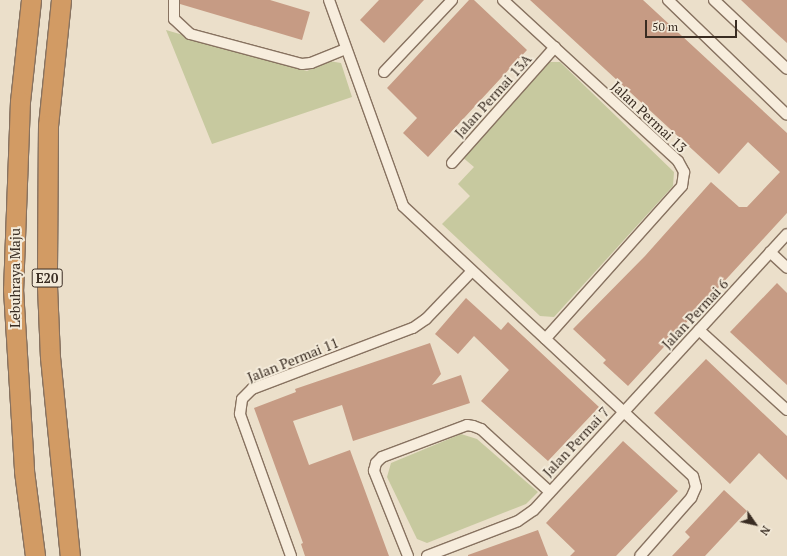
<!DOCTYPE html>
<style>
body{margin:0}
#map{position:relative;width:787px;height:556px;overflow:hidden;background:#ebdfca;font-family:"PT Serif",serif}
div>[style]{position:absolute}
.green>*{inset:0;background:#c7c99f}
.building>*{inset:0;background:#c69b84}
.roads{filter:drop-shadow(1px 0 #877260) drop-shadow(-1px 0 #877260) drop-shadow(0 1px #877260) drop-shadow(0 -1px #877260)}
.minor>*{height:10px;margin:-5px;padding:0 5px;transform-origin:5px;border-radius:5px;background:#f7eddd}
.motorway>*{height:19px;margin:-9.5px;padding:0 9.5px;transform-origin:9.5px;border-radius:9.5px;background:#d29b64}
span{translate:-50% -50%;white-space:nowrap;text-align:center;line-height:1.15;-webkit-text-stroke:4px #f3ead9;paint-order:stroke}
.shield-label span{padding:1px 3px;background:#f3ead9;border:1px solid;border-radius:3px;-webkit-text-stroke-width:0}
.shield-label{font-size:13px;color:#392c22;font-weight:700}
.street-label{font-size:14px;color:#392c22}
.north{position:absolute;left:735px;top:504px;width:40px;height:40px;-webkit-text-stroke:3px #f3ead9;paint-order:stroke;rotate:124deg;font-size:11px;font-weight:700;line-height:16px;text-align:center;color:#392c22}
.north::after{content:'';display:block;margin:auto;width:14px;height:18px;background:#392c22;clip-path:polygon(50% 0,100% 100%,50% 72%,0 100%)}
.scale{position:absolute;left:645px;top:20px;width:92px;height:18px;box-sizing:border-box;border:2px solid #392c22;border-top:0;padding-left:5px;font-size:12px;line-height:14px;white-space:nowrap;color:#392c22;-webkit-text-stroke:3px #f3ead9;paint-order:stroke}
</style>
<div id="map">
<div class="green">
<div style="clip-path:polygon(166px 30px,307px 71px,329px 61px,341px 63px,352px 97px,212px 144px)"></div>
<div style="clip-path:polygon(550px 62px,560px 62px,674px 172px,673px 186px,554px 317px,540px 316px,442px 224px,470px 196px,458px 184px,474px 167px,461px 156px)"></div>
<div style="clip-path:polygon(461px 434px,477px 439px,538px 492px,526px 504px,427px 543px,417px 539px,387px 477px,391px 463px)"></div>
</div>
<div class="building">
<div style="clip-path:polygon(180px 0,270px 0,310px 12px,302px 40px,180px 4px)"></div>
<div style="clip-path:polygon(379px 0,424px 0,384px 43px,360px 20px)"></div>
<div style="clip-path:polygon(469px 0,474px 0,527px 50px,428px 157px,403px 133px,417px 118px,387px 88px)"></div>
<div style="clip-path:polygon(530px 0,643px 0,787px 133px,787px 213px,628px 386px,603px 363px,606px 360px,573px 329px,645px 256px,711px 182px,739px 207px,747px 207px,780px 172px,748px 142px,719px 174px)"></div>
<div style="clip-path:polygon(741px 0,787px 0,787px 43px,776px 33px)"></div>
<div style="clip-path:polygon(777px 283px,787px 293px,787px 385px,730px 332px)"></div>
<div style="clip-path:polygon(466px 298px,501px 330px,508px 322px,599px 407px,548px 461px,481px 401px,509px 370px,474px 336px,458px 354px,435px 334px)"></div>
<div style="clip-path:polygon(430px 343px,441px 374px,432px 385px,461px 375px,470px 403px,353px 441px,342px 405px,293px 421px,309px 465px,350px 450px,389px 556px,305px 556px,301px 544px,303px 543px,254px 408px,296px 392px,295px 389px)"></div>
<div style="clip-path:polygon(706px 359px,787px 436px,787px 480px,759px 453px,730px 484px,654px 413px)"></div>
<div style="clip-path:polygon(623px 441px,678px 491px,616px 556px,570px 556px,575px 551px,546px 523px)"></div>
<div style="clip-path:polygon(724px 490px,747px 511px,705px 556px,672px 556px,690px 537px,685px 532px)"></div>
<div style="clip-path:polygon(538px 530px,548px 556px,468px 556px,468px 555px)"></div>
</div>
<div class="roads">
<div class="minor">
<div style="left:174px;top:0;width:19px;rotate:90deg"></div>
<div style="left:174px;top:19px;width:22px;rotate:43deg"></div>
<div style="left:190px;top:34px;width:116px;rotate:15deg"></div>
<div style="left:302px;top:64px;width:9px;rotate:-6deg"></div>
<div style="left:311px;top:63px;width:37px;rotate:-22deg"></div>
<div style="left:329px;top:0;width:219px;rotate:70.2deg"></div>
<div style="left:403px;top:206px;width:396px;rotate:43deg"></div>
<div style="left:693px;top:476px;width:11px;rotate:75deg"></div>
<div style="left:696px;top:487px;width:12px;rotate:114deg"></div>
<div style="left:691px;top:498px;width:77px;rotate:131.3deg"></div>
<div style="left:503px;top:0;width:238px;rotate:42.6deg"></div>
<div style="left:678px;top:161px;width:13px;rotate:61deg"></div>
<div style="left:684px;top:172px;width:14px;rotate:98deg"></div>
<div style="left:682px;top:186px;width:205px;rotate:131.8deg"></div>
<div style="left:668px;top:0;width:165px;rotate:44deg"></div>
<div style="left:714px;top:0;width:100px;rotate:43.4deg"></div>
<div style="left:384px;top:72px;width:99px;rotate:-46.6deg"></div>
<div style="left:452px;top:163px;width:155px;rotate:-48.4deg"></div>
<div style="left:770px;top:252px;width:23px;rotate:43deg"></div>
<div style="left:699px;top:330px;width:119px;rotate:42.3deg"></div>
<div style="left:291px;top:556px;width:151px;rotate:-109.8deg"></div>
<div style="left:240px;top:414px;width:15px;rotate:-82deg"></div>
<div style="left:242px;top:399px;width:14px;rotate:-45deg"></div>
<div style="left:252px;top:389px;width:172px;rotate:-20.8deg"></div>
<div style="left:413px;top:328px;width:16px;rotate:-35deg"></div>
<div style="left:426px;top:319px;width:65px;rotate:-46.2deg"></div>
<div style="left:408px;top:556px;width:92px;rotate:-111.8deg"></div>
<div style="left:374px;top:471px;width:8px;rotate:-76deg"></div>
<div style="left:376px;top:463px;width:8px;rotate:-45deg"></div>
<div style="left:382px;top:457px;width:91px;rotate:-20.6deg"></div>
<div style="left:467px;top:425px;width:6px;rotate:9deg"></div>
<div style="left:473px;top:426px;width:9px;rotate:21deg"></div>
<div style="left:481px;top:429px;width:93px;rotate:42.4deg"></div>
<div style="left:427px;top:556px;width:97px;rotate:-21deg"></div>
<div style="left:518px;top:521px;width:19px;rotate:-35deg"></div>
<div style="left:534px;top:510px;width:374px;rotate:-47.5deg"></div>
</div>
<div class="motorway">
<div style="left:31px;top:0;width:102px;rotate:96.2deg"></div>
<div style="left:20px;top:101px;width:188px;rotate:92.1deg"></div>
<div style="left:13px;top:289px;width:182px;rotate:86.5deg"></div>
<div style="left:24px;top:471px;width:86px;rotate:82.6deg"></div>
<div style="left:61px;top:0;width:126px;rotate:95.9deg"></div>
<div style="left:48px;top:125px;width:161px;rotate:90.4deg"></div>
<div style="left:47px;top:286px;width:71px;rotate:87.6deg"></div>
<div style="left:50px;top:357px;width:200px;rotate:84.3deg"></div>
</div>
</div>
<div class="shield-label">
<span style="left:47px;top:278px">E20</span>
</div>
<div class="street-label">
<span style="left:493px;top:96px;rotate:-48deg">Jalan Permai 13A</span>
<span style="left:649px;top:117px;rotate:43deg">Jalan Permai 13</span>
<span style="left:15px;top:278px;rotate:-90deg">Lebuhraya Maju</span>
<span style="left:695px;top:314px;rotate:-47deg">Jalan Permai 6</span>
<span style="left:293px;top:360px;rotate:-22deg">Jalan Permai 11</span>
<span style="left:576px;top:442px;rotate:-47deg">Jalan Permai 7</span>
</div>
<div class="north">N</div>
<div class="scale">50 m</div>
</div>
